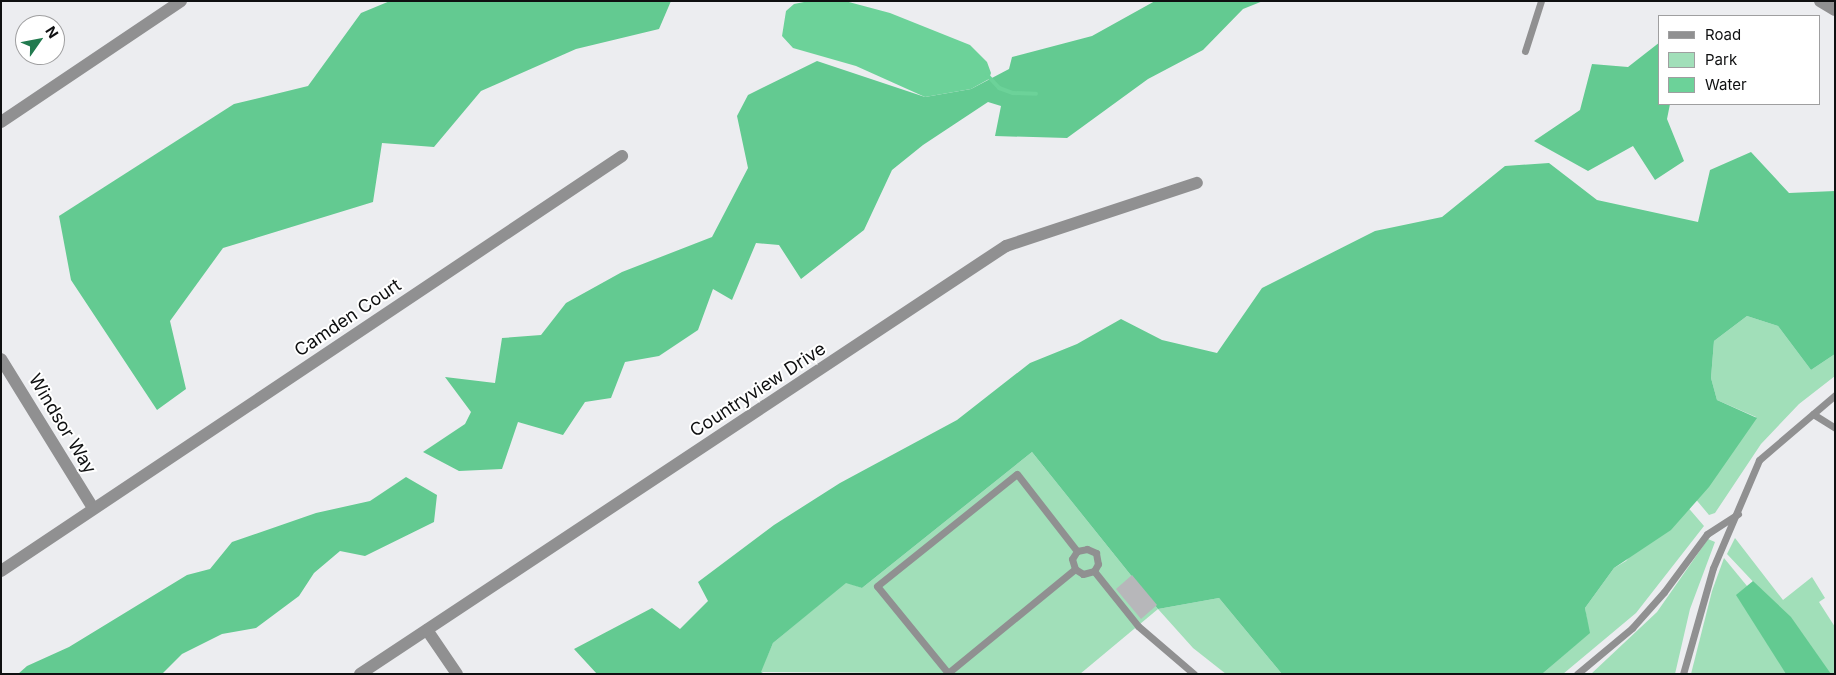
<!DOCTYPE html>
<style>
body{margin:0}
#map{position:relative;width:1836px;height:675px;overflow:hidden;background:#ecedf0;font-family:Inter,sans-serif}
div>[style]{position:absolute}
.green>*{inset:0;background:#a1dfb9}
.forest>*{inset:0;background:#63ca91}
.water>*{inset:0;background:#6cd299}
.stream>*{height:4px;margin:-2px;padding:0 2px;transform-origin:2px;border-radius:2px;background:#6cd299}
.building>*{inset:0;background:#b7b7ba}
.service>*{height:7px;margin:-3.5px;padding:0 3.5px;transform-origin:3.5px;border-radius:3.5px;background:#909091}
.minor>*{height:12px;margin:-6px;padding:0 6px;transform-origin:6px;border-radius:6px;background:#909091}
.tertiary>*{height:12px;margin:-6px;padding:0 6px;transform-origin:6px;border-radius:6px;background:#909091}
span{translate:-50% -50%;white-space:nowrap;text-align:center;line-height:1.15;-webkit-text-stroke:4px #fff;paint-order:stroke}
.street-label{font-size:18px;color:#0f1011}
.frame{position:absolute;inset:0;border:2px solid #0f1011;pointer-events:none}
.legend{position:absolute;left:1658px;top:15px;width:162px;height:90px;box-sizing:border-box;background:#fff;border:1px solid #9f9fa0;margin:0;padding:6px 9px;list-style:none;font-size:15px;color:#0f1011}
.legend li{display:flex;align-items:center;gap:10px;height:25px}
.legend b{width:25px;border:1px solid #9f9fa0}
.north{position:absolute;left:15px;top:15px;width:50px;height:50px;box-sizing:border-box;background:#fff;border:1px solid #9f9fa0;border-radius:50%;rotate:57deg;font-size:14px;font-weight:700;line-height:20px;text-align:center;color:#0f1011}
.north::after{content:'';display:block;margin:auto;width:18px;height:22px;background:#227a4f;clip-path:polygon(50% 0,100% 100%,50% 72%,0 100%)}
</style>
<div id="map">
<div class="green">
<div style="clip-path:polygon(1747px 316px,1778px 326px,1811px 370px,1835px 354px,1835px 376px,1799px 404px,1761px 444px,1715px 513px,1709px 515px,1688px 490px,1756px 417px,1717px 400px,1711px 378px,1714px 341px)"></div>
<div style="clip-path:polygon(1032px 452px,1158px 609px,1219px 598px,1282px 674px,1226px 674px,1193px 648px,1158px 609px,1080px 674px,760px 672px,773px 643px,846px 582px,862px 588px)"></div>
<div style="clip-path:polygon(1679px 497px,1704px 526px,1636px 613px,1563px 674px,1542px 674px,1589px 633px,1585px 608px,1614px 568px,1626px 561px)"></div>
<div style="clip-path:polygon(1735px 538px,1783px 600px,1812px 577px,1825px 598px,1819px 602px,1835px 627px,1835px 674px,1823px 674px,1776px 606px,1727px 554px)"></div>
<div style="clip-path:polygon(1708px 539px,1715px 542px,1690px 609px,1675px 674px,1591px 674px,1657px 612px)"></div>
<div style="clip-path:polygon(1724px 558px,1747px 586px,1804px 674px,1691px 674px,1712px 591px)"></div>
</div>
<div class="forest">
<div style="clip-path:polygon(390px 1px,671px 1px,659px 29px,576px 49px,481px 91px,434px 147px,382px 143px,373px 202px,223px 248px,170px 321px,186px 389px,157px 410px,71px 280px,59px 216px,234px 104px,308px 86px,361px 13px)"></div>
<div style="clip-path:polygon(1155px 1px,1263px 1px,1243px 9px,1203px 50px,1148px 79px,1067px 138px,995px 136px,1001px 106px,988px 102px,923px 145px,892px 170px,864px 230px,801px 279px,779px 245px,756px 243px,732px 300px,713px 289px,698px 330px,659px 356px,625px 362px,611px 398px,585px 402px,563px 435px,518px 422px,502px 469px,459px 471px,423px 452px,465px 424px,471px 412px,445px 377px,495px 383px,502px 338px,541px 335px,566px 303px,622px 272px,712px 237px,748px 168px,737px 116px,748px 95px,817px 61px,925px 97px,971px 89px,1009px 69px,1012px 57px,1092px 36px)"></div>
<div style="clip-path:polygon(1660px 42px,1660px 104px,1670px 104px,1667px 119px,1684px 161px,1655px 180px,1633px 146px,1588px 171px,1534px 141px,1580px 110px,1592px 64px,1628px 67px)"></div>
<div style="clip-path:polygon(1751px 152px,1789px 193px,1835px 191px,1835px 354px,1811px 370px,1778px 326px,1747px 316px,1714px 341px,1711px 378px,1717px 400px,1757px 418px,1709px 487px,1671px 530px,1614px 568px,1585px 608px,1590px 633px,1542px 674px,1282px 674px,1219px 598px,1158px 609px,1032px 452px,862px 588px,846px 583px,773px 643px,761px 672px,765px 674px,597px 674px,574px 649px,652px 608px,680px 629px,708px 601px,698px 582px,774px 525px,840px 483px,957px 420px,1030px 363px,1077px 344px,1121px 319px,1162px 340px,1217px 353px,1262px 288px,1375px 231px,1442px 217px,1505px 166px,1549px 163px,1597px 200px,1698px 222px,1710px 170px)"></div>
<div style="clip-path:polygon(406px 477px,437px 495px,434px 522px,365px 556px,340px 551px,314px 573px,299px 596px,256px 628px,222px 634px,182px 654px,162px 674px,18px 674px,27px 666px,69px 647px,187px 575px,210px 569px,232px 542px,316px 513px,370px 501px)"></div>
<div style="clip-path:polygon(1753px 581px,1791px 617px,1831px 674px,1786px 674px,1736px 595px)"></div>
</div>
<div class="water">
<div style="clip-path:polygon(809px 1px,845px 1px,890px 13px,970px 45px,987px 62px,991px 73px,989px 79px,971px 89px,925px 97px,856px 66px,793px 48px,782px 36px,786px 11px,794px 4px)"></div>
</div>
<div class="stream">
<div style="left:987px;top:75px;width:18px;rotate:47deg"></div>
<div style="left:999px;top:88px;width:15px;rotate:20deg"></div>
<div style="left:1013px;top:93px;width:23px;rotate:2deg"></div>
</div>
<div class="building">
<div style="clip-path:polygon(1132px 575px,1157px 605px,1141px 619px,1116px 589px)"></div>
</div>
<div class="service">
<div style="left:1525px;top:51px;width:52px;rotate:-72.3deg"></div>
<div style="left:1813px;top:414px;width:26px;rotate:32deg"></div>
<div style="left:1077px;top:551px;width:10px;rotate:-11deg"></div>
<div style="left:1087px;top:549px;width:10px;rotate:24deg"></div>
<div style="left:1096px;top:553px;width:11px;rotate:80deg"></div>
<div style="left:1098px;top:564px;width:8px;rotate:120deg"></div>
<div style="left:1075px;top:569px;width:164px;rotate:140.7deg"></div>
<div style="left:948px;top:673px;width:112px;rotate:-129.2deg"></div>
<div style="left:877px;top:586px;width:179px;rotate:-38.7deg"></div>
<div style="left:1017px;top:474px;width:98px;rotate:52.1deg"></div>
<div style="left:1077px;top:551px;width:9px;rotate:122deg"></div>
<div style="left:1072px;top:559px;width:10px;rotate:73deg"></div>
<div style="left:1075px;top:569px;width:9px;rotate:32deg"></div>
<div style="left:1083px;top:574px;width:11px;rotate:-15deg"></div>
<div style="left:1094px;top:571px;width:70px;rotate:51.3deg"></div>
<div style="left:1138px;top:626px;width:74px;rotate:40.6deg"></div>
<div style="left:1577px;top:674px;width:72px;rotate:-39.9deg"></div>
<div style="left:1632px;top:628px;width:48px;rotate:-48.4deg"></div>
<div style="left:1664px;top:592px;width:72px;rotate:-53.4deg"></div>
<div style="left:1707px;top:534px;width:37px;rotate:-33deg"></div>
<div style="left:1683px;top:674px;width:110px;rotate:-74.2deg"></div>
<div style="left:1713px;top:568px;width:117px;rotate:-66.9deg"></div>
<div style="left:1759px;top:460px;width:100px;rotate:-40.5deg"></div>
</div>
<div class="minor">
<div style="left:1px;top:122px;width:217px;rotate:-33.9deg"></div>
<div style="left:1px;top:359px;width:175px;rotate:58.3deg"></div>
<div style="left:1px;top:571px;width:747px;rotate:-33.75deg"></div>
<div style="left:427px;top:630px;width:53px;rotate:55.7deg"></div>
<div style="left:360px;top:674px;width:775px;rotate:-33.53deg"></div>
<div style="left:1006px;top:246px;width:201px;rotate:-18.3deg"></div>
</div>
<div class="tertiary">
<div style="left:1820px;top:1px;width:17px;rotate:31deg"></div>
</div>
<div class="street-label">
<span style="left:348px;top:318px;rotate:-34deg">Camden Court</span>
<span style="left:758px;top:390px;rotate:-33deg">Countryview Drive</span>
<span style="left:62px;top:424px;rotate:59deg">Windsor Way</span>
</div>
<div class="frame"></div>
<ul class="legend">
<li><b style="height:6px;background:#909091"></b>Road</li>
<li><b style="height:14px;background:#a1dfb9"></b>Park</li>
<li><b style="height:14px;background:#6cd299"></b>Water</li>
</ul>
<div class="north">N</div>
</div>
